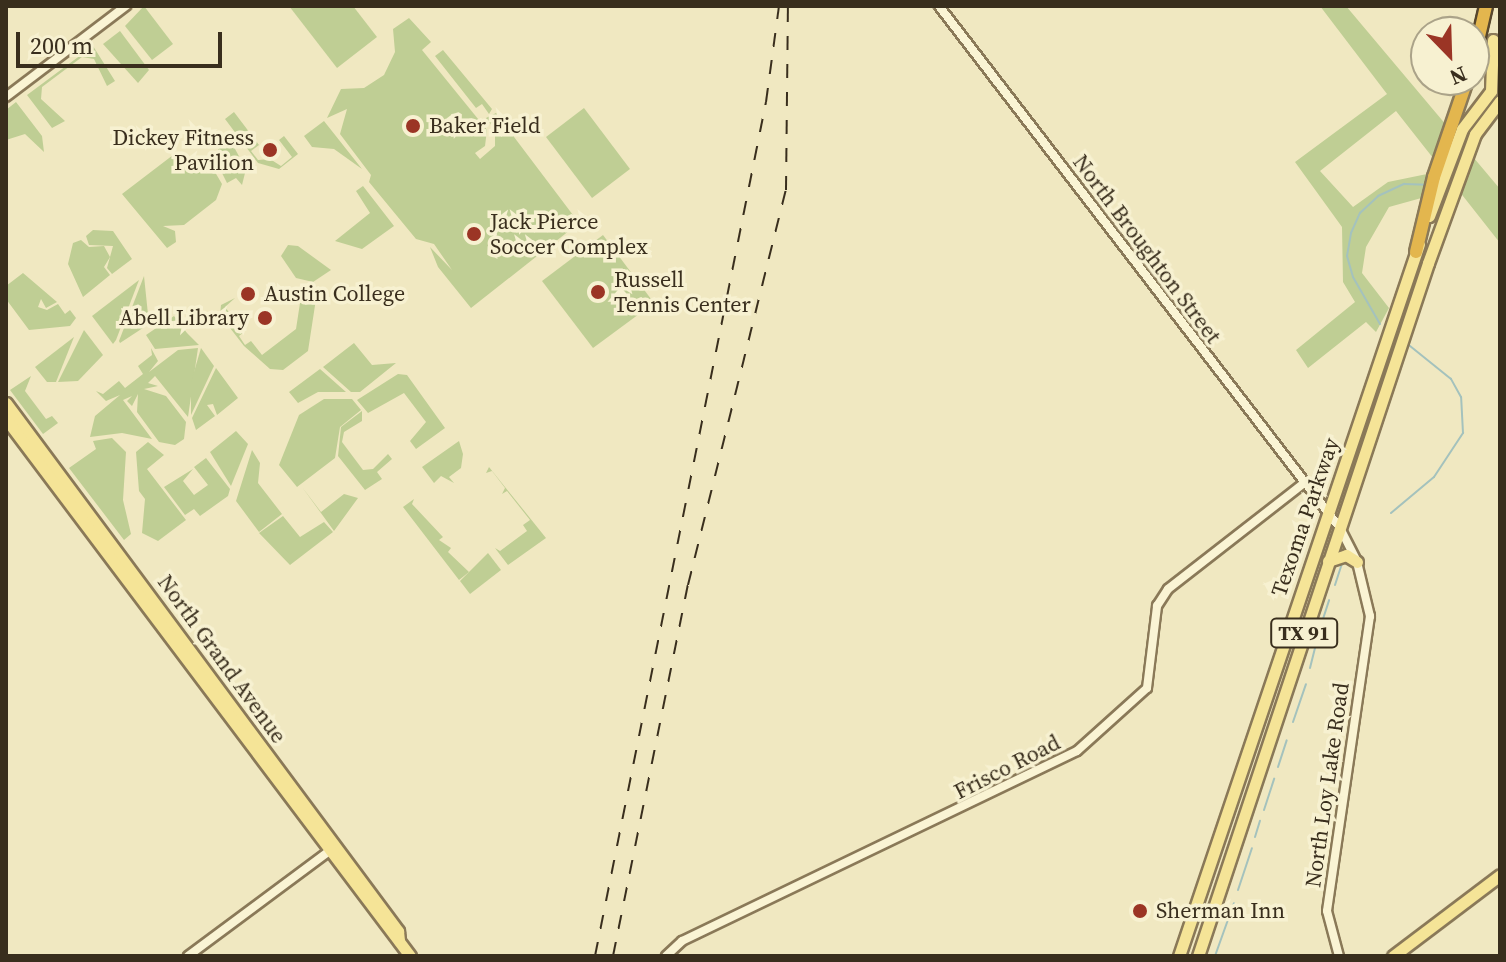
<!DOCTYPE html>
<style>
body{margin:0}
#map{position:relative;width:1506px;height:962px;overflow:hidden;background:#f0e8c1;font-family:"Source Serif 4",serif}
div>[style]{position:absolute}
.green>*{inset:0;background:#bfce94}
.stream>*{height:2px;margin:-1px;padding:0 1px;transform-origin:1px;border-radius:1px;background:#a4c2bd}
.roads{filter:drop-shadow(2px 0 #8a7958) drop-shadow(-2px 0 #8a7958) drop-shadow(0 2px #8a7958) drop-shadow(0 -2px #8a7958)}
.minor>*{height:8px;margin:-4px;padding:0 4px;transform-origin:4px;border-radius:4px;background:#faf4d4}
.major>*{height:11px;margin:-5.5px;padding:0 5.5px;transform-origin:5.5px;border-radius:5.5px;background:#f5e497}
.highway>*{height:12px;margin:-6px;padding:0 6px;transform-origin:6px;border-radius:6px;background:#e3b64e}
.rail>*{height:2px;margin-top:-1px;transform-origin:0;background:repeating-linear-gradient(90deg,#392e1d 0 14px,transparent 0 28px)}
.bridges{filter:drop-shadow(2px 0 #57462c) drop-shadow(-2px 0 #57462c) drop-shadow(0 2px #57462c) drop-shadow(0 -2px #57462c)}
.highway-bridge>*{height:12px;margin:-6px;padding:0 6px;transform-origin:6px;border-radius:6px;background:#e3b64e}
.dots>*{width:22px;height:22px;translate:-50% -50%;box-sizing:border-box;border:4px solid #f7f1d1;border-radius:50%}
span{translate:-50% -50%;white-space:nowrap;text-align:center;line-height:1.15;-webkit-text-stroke:7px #f7f1d1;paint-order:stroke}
.shield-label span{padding:2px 6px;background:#f7f1d1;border:2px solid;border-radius:6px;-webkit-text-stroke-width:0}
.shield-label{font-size:20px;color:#392e1d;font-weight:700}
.poi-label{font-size:22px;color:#392e1d}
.left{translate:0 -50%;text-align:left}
.right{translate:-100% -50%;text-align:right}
.street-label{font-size:22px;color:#392e1d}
.frame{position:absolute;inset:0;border:8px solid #392e1d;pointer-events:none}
.north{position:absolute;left:1410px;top:16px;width:80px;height:80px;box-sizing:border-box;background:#f7f1d1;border:2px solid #aba389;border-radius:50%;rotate:157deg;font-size:22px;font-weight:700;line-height:32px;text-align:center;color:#392e1d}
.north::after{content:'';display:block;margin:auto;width:28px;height:36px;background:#9b3525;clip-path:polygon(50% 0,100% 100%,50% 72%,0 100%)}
.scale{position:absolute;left:16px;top:32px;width:206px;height:36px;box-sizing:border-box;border:4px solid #392e1d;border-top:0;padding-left:10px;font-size:24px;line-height:28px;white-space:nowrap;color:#392e1d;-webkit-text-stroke:6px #f7f1d1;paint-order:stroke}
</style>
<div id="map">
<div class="green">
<div style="clip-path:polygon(144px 6px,173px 44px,152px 60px,125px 26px)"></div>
<div style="clip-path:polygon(289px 6px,353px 6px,377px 37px,337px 68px)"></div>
<div style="clip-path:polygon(1320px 6px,1346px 6px,1500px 189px,1500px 243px,1396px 111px,1320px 171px,1353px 207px,1388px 182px,1427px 174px,1425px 197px,1389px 207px,1366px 247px,1362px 273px,1389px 308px,1376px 332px,1366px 322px,1308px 368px,1296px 350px,1355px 302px,1343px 282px,1342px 227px,1295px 162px,1387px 94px)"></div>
<div style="clip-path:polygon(409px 18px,431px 42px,422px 50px,487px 130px,485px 146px,475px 153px,480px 159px,495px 146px,495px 130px,486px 118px,496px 113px,579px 223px,471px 308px,438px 267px,430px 247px,452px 270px,434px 244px,416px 239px,369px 182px,371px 175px,340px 134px,347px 109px,327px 118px,341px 89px,364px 88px,384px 75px,395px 52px,393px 29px)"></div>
<div style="clip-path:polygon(120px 31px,149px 70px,138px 83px,103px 44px)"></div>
<div style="clip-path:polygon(93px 46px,115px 81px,107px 86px,94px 59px,82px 57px,42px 87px,41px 99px,65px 121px,52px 128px,27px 95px)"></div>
<div style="clip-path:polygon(443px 50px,492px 109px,489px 114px,482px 104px,476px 108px,435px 56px)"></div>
<div style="clip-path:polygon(16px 102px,42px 136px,44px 152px,25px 134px,6px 140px,6px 110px)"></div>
<div style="clip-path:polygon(584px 108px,630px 169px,592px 198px,546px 137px)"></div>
<div style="clip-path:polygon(234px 112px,259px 145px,251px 151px,258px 160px,270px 159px,281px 166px,292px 157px,279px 140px,284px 136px,298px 154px,279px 169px,258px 163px,225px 119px)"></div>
<div style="clip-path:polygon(324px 121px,362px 169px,334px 149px,312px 147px,304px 136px)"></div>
<div style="clip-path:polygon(229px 138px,246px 169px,242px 185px,236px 178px,227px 183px,217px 163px,218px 150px)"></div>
<div style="clip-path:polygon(177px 152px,186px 163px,196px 157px,212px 167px,222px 184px,216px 200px,184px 225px,163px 226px,175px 231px,176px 242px,167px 248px,122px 194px)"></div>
<div style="clip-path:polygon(363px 186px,394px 226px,362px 249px,335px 241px,370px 213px,356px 191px)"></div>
<div style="clip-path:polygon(93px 230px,113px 231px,132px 259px,112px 274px,107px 268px,113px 246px,89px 245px,86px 236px)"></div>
<div style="clip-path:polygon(603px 235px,654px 303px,593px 348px,542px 281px)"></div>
<div style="clip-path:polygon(81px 240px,89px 247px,104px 246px,110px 257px,104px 267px,110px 275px,83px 297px,68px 264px,73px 243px)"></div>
<div style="clip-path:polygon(288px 245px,298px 246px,331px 270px,313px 282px,296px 278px,281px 256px)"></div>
<div style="clip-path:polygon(23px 273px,57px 302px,46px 308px,41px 299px,38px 307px,47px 310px,58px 304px,65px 314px,70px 310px,76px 318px,70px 326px,29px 330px,6px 299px,6px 286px)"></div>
<div style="clip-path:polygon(144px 276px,149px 324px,120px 343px,119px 341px)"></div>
<div style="clip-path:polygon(139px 280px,116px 340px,113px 344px,92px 316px)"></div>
<div style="clip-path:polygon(310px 292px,316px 299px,308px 351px,283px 370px,270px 369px,244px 346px,220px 315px,221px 305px,235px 298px,225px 307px,244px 332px,239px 336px,245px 345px,251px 341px,262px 355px,296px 329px,300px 303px)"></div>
<div style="clip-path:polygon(174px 316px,187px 333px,199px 345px,155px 349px,146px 335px)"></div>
<div style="clip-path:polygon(84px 330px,103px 355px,78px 381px,58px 382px)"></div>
<div style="clip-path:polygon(74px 337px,56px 382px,47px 382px,35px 367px)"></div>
<div style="clip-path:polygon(354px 343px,372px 365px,396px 363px,360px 392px,351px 392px,323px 367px)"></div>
<div style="clip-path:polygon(151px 348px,158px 361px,149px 372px,178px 350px,198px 348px,188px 417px,155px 376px,148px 383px,158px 386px,144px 389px,166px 396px,186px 422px,184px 439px,175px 445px,159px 442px,137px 412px,138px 394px,132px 406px,127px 401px,132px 396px,123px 400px,152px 439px,122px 433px,90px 437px,95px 416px,120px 395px,106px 401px,96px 391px,103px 394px,119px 381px,125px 388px,143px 374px,138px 366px,152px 355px)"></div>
<div style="clip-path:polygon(201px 348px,214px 366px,191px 415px,191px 382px)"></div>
<div style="clip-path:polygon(216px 368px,238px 398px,217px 415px,213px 404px,207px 405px,215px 416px,196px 430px,192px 418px)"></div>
<div style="clip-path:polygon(320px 369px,346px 392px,318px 392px,298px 403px,289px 392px)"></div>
<div style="clip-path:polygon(398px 374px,407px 375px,445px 428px,416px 449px,410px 441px,426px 422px,404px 393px,368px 413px,357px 400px)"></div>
<div style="clip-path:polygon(31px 376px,25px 391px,46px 419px,52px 416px,58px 423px,43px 434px,10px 390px)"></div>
<div style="clip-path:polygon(324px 399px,352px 399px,361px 410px,340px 427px,335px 458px,297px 487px,279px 465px,299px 415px)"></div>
<div style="clip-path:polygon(362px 411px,362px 421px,344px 432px,342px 442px,363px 470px,373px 469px,388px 454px,392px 459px,377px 472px,382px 479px,365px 490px,338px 456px,341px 427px)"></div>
<div style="clip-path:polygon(236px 431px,248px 444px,231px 486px,210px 452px)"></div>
<div style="clip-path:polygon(112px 438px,126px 452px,123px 500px,131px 534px,124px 540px,69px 468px,96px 449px,93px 441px)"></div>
<div style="clip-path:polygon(459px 441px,463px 454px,461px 468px,449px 477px,454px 483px,441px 476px,434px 483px,422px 467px)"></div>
<div style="clip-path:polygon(148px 442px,164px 455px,147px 469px,186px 520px,158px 541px,142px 533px,145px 499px,139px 491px,136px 452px)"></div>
<div style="clip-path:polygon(252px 450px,260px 463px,258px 483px,282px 514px,259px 532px,236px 501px)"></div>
<div style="clip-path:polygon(206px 458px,230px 489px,228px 496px,200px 516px,194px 509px,185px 515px,164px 487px,193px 469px,183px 481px,194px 495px,208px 485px,194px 467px)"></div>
<div style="clip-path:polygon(489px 467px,546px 538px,508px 565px,495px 548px,500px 551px,527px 531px,523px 525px,530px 520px,507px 491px,502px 494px,505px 488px,492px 471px,486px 473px)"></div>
<div style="clip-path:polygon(302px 487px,321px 512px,344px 494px,358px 498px,334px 531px)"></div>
<div style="clip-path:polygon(414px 499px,412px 504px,443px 537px,439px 540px,451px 548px,448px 552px,469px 572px,459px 580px,403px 507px)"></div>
<div style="clip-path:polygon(283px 516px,300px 537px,324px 522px,333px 532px,290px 565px,259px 533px)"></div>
<div style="clip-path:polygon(488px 553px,501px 570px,470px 594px,460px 581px)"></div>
</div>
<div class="stream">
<div style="left:1380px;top:324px;width:54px;rotate:-119.9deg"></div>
<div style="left:1353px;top:277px;width:22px;rotate:-106deg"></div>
<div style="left:1347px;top:256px;width:23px;rotate:-80deg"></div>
<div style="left:1351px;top:233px;width:22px;rotate:-66deg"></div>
<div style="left:1360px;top:213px;width:25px;rotate:-43deg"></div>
<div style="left:1378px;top:196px;width:29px;rotate:-25deg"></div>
<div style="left:1404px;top:184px;width:23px;rotate:2deg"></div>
<div style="left:1391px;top:513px;width:56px;rotate:-39.9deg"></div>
<div style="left:1434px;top:477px;width:53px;rotate:-56.6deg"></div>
<div style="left:1463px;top:433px;width:36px;rotate:-93deg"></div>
<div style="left:1461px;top:397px;width:21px;rotate:-119deg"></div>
<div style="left:1451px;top:379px;width:53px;rotate:-141.2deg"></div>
<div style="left:1335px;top:585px;width:26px;rotate:-72deg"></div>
<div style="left:1322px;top:622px;width:23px;rotate:-72deg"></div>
<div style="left:1310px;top:668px;width:33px;rotate:-76deg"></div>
<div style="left:1293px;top:722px;width:40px;rotate:-71.1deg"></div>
<div style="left:1278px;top:767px;width:28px;rotate:-72deg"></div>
<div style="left:1264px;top:810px;width:33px;rotate:-72deg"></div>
<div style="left:1255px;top:837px;width:17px;rotate:-73deg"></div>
<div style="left:1238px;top:890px;width:44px;rotate:-71.6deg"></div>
<div style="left:1215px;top:956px;width:56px;rotate:-70.3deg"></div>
</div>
<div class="roads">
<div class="minor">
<div style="left:939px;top:6px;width:658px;rotate:52.47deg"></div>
<div style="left:1340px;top:528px;width:38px;rotate:63deg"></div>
<div style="left:1357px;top:562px;width:56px;rotate:76.5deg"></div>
<div style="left:1370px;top:616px;width:298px;rotate:98.3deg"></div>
<div style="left:1327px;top:911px;width:47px;rotate:75.1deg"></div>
<div style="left:6px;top:97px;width:151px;rotate:-37.2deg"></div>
<div style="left:188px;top:956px;width:179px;rotate:-36.6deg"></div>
<div style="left:666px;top:956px;width:22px;rotate:-43deg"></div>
<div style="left:682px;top:941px;width:438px;rotate:-25.7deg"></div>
<div style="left:1077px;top:751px;width:94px;rotate:-42deg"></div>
<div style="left:1147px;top:688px;width:83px;rotate:-83deg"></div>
<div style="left:1157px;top:606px;width:20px;rotate:-57deg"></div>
<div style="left:1168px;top:589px;width:171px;rotate:-37.9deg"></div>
</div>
<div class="major">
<div style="left:1429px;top:216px;width:93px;rotate:-69.2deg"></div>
<div style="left:1462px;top:129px;width:48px;rotate:-52.7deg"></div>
<div style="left:1491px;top:91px;width:51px;rotate:-87.8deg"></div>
<div style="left:6px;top:403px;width:658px;rotate:53.41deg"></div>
<div style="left:398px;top:931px;width:10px;rotate:84deg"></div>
<div style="left:6px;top:419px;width:672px;rotate:53.04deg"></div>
<div style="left:1328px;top:561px;width:19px;rotate:-18deg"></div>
<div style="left:1346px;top:555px;width:13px;rotate:32deg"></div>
<div style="left:1179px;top:956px;width:751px;rotate:-71.37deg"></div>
<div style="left:1198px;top:956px;width:730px;rotate:-71.64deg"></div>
<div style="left:1428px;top:263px;width:137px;rotate:-70deg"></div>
<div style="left:1475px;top:134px;width:41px;rotate:-52.9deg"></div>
<div style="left:1393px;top:956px;width:134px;rotate:-37.1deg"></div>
</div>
<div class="highway">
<div style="left:1416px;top:252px;width:77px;rotate:-76.5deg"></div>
<div style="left:1434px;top:177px;width:102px;rotate:-71.2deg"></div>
</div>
</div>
<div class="rail">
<div style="left:595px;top:956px;width:871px;rotate:-78.68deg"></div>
<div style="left:766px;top:102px;width:97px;rotate:-82.3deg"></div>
<div style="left:613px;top:956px;width:379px;rotate:-78.6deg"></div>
<div style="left:688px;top:585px;width:407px;rotate:-76.1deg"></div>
<div style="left:786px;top:190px;width:184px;rotate:-89.4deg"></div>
</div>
<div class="bridges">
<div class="highway-bridge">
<div style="left:1474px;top:58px;width:53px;rotate:-77deg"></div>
</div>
</div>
<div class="dots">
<div style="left:413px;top:126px;background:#9b3525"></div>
<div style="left:270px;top:150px;background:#9b3525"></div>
<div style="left:474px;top:234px;background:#9b3525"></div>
<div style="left:598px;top:292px;background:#9b3525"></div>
<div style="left:248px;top:294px;background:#9b3525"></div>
<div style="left:265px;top:318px;background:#9b3525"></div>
<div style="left:1140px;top:911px;background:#9b3525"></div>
</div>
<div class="shield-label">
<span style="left:1304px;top:633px">TX 91</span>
</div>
<div class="poi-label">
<span class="left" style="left:429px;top:126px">Baker Field</span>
<span class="right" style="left:254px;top:150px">Dickey Fitness<br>Pavilion</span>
<span class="left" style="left:490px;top:234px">Jack Pierce<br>Soccer Complex</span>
<span class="left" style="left:614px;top:292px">Russell<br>Tennis Center</span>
<span class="left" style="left:264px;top:294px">Austin College</span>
<span class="right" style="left:249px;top:318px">Abell Library</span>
<span class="left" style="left:1156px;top:911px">Sherman Inn</span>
</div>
<div class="street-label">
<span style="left:1147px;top:249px;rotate:53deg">North Broughton Street</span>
<span style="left:1305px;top:517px;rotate:-71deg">Texoma Parkway</span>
<span style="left:222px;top:659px;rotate:54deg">North Grand Avenue</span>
<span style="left:1007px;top:767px;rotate:-27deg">Frisco Road</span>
<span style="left:1327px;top:785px;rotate:-82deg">North Loy Lake Road</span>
</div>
<div class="frame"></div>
<div class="north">N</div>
<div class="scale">200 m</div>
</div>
